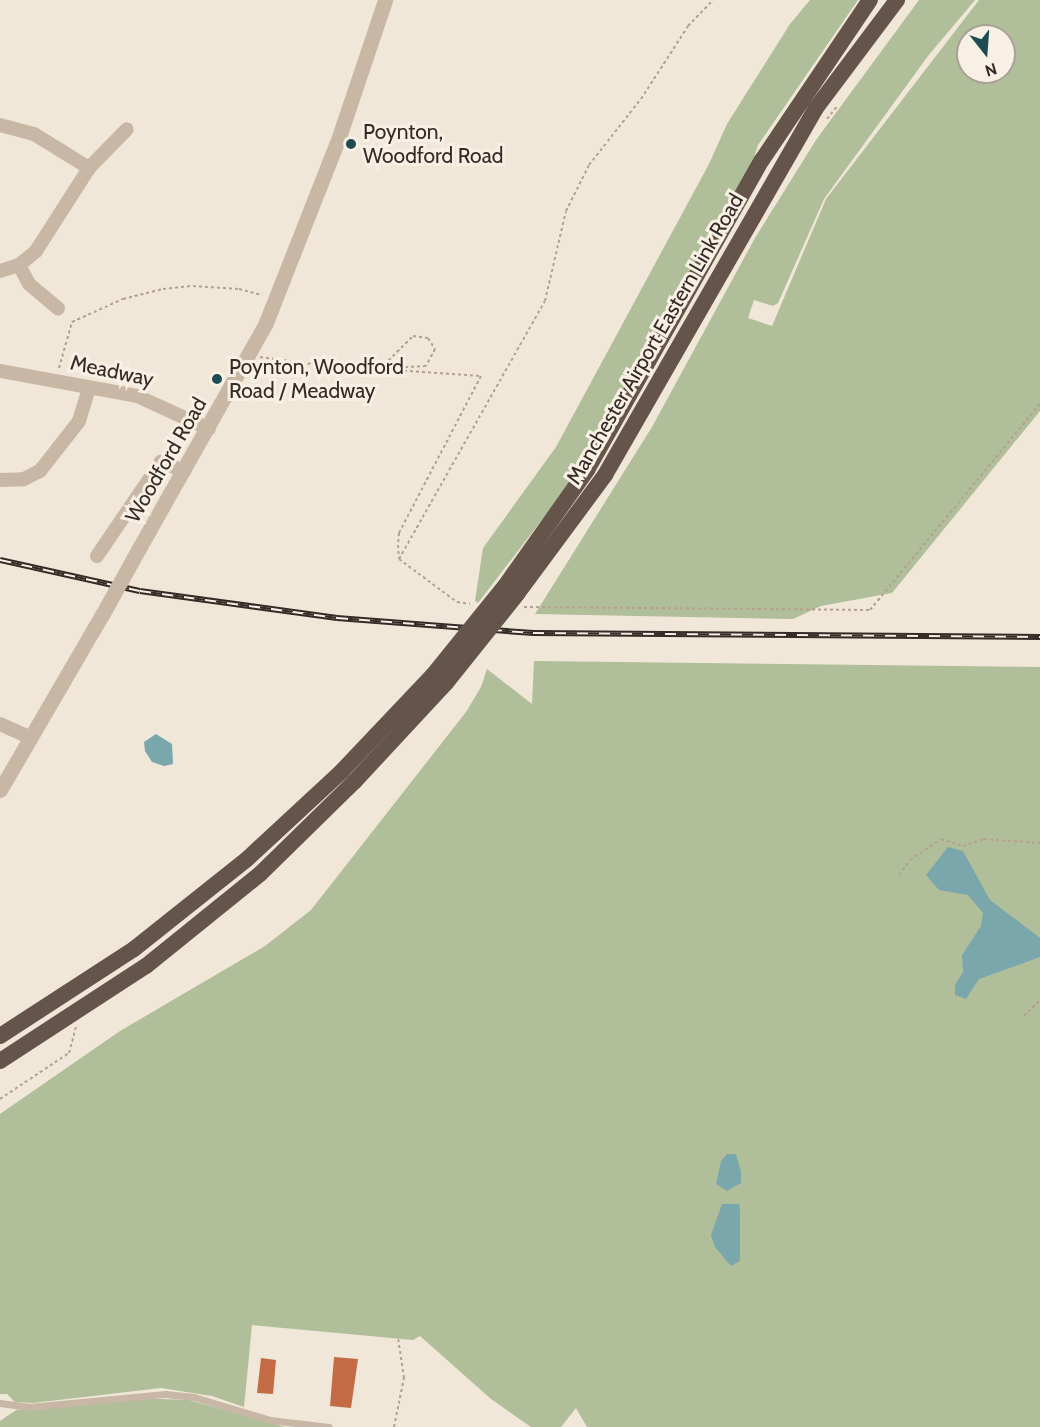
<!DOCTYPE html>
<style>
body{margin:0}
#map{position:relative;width:1040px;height:1427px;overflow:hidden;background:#f0e7d9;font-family:Cabin,sans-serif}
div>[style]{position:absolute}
.green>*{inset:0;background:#b0be99}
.water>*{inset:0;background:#79a7ac}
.building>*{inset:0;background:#c26b45}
.path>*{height:2px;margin-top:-1px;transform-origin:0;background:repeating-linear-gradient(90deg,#b3a18f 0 3px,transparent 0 6px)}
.service>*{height:7px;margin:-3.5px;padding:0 3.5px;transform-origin:3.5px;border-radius:3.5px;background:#c8b7a5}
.minor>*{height:14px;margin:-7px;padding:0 7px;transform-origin:7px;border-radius:7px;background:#c8b7a5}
.tertiary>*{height:15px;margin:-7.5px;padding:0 7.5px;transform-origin:7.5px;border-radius:7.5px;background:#c8b7a5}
.trunk>*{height:16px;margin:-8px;padding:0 8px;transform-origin:8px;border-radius:8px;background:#64544a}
.rail>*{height:6px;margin-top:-3px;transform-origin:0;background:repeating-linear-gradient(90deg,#f8f0e5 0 11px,#342b26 0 22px);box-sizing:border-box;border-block:2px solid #342b26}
.tertiary-bridge>*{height:15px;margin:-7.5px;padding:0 7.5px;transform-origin:7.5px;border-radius:7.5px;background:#c8b7a5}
.trunk-bridge>*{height:16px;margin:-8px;padding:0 8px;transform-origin:8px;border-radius:8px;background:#64544a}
.dots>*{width:16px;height:16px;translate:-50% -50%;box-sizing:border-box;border:3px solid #f8f0e5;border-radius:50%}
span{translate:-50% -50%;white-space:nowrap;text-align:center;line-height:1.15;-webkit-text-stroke:6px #f8f0e5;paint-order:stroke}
.poi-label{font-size:21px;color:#342b26}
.left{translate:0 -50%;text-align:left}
.street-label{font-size:21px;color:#342b26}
.north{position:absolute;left:956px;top:24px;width:60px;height:60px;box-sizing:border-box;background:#f8f0e5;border:2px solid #aaa199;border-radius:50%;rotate:163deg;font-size:16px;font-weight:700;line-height:24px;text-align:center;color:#342b26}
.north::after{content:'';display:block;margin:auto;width:21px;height:27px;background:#1d4c53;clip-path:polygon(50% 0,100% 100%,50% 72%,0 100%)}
</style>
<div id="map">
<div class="green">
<div style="clip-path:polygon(810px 0,858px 0,758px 145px,751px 167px,629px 386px,564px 491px,478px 603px,475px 601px,483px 548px,556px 447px,709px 164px,727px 124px,790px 24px)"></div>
<div style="clip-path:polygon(evenodd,919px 0,975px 0,928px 56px,824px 199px,778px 303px,773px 306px,754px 300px,748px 318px,772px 326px,826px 199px,979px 0,1040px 0,1040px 411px,892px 593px,821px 606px,793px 619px,535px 614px,652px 427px,755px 238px,816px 140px,919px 0,968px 36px,1004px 36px,1004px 72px,968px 72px,968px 36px)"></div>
<div style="clip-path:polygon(534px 661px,1040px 667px,1040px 1427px,587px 1427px,576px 1408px,561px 1427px,531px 1427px,491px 1399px,420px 1336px,413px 1340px,252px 1325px,244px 1407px,212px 1396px,161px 1388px,33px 1403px,15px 1402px,7px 1394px,0 1394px,0 1114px,120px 1031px,265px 946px,311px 910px,466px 712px,481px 687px,487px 669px,532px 704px)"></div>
<div style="clip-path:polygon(133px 1398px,189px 1400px,285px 1427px,0 1427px,0 1421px,16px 1410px)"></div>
</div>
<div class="water">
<div style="clip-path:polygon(156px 734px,172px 744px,173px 764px,164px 766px,152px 762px,145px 751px,144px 742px)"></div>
<div style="clip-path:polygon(948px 847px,963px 851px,990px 900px,1040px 938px,1040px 957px,979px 979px,966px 999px,955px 995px,955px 985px,963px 972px,962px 955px,981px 926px,983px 913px,968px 895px,939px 890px,926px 875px)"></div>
<div style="clip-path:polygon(727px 1154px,736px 1154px,741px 1172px,741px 1183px,727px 1191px,716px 1184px,721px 1161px)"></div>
<div style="clip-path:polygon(722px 1204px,739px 1204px,740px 1212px,740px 1261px,731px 1266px,715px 1247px,711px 1235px)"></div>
</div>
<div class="building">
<div style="clip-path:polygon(334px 1357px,358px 1359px,351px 1408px,330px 1406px)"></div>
<div style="clip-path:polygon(261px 1358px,276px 1360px,273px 1394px,257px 1393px)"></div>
</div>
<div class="path">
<div style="left:827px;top:119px;width:18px;rotate:-52deg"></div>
<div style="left:72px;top:322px;width:56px;rotate:-24.3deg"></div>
<div style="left:123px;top:299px;width:41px;rotate:-14deg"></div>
<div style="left:163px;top:289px;width:30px;rotate:-6deg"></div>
<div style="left:193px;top:286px;width:46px;rotate:3.7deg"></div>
<div style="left:239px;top:289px;width:24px;rotate:15deg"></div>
<div style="left:260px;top:357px;width:81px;rotate:7.8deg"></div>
<div style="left:340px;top:368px;width:40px;rotate:1.4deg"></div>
<div style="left:380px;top:369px;width:47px;rotate:-45deg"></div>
<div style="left:413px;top:336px;width:15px;rotate:8deg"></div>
<div style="left:428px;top:338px;width:13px;rotate:58deg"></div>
<div style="left:435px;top:349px;width:19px;rotate:118deg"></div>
<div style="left:426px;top:366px;width:33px;rotate:177deg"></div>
<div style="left:59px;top:368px;width:48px;rotate:-74.2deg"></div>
<div style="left:380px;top:369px;width:101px;rotate:4deg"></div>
<div style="left:481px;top:376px;width:177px;rotate:117.6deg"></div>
<div style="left:399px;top:533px;width:12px;rotate:95deg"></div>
<div style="left:398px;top:545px;width:14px;rotate:86deg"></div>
<div style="left:399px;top:559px;width:72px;rotate:36.6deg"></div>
<div style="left:457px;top:602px;width:13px;rotate:9deg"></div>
<div style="left:399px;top:559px;width:296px;rotate:-60.5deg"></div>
<div style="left:545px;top:301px;width:92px;rotate:-76.9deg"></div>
<div style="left:566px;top:211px;width:51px;rotate:-63.4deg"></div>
<div style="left:589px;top:165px;width:84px;rotate:-51.8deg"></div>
<div style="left:641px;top:99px;width:87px;rotate:-57.2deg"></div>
<div style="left:688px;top:26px;width:36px;rotate:-46deg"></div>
<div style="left:524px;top:607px;width:346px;rotate:0.5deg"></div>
<div style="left:870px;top:610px;width:267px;rotate:-50.5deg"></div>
<div style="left:899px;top:875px;width:19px;rotate:-54deg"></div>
<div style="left:910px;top:860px;width:37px;rotate:-34deg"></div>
<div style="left:941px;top:839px;width:23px;rotate:18deg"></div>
<div style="left:963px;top:846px;width:22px;rotate:-18deg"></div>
<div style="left:984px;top:839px;width:56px;rotate:4.1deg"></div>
<div style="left:1024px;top:1016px;width:23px;rotate:-45deg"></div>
<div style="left:0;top:1099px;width:83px;rotate:-33.7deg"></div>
<div style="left:69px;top:1053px;width:27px;rotate:-75deg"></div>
<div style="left:394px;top:1427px;width:50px;rotate:-78.5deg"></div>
<div style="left:404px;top:1378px;width:40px;rotate:-98.5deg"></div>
</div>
<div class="service">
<div style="left:0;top:1403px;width:29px;rotate:8deg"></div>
<div style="left:29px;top:1407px;width:137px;rotate:-5.5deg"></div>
<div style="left:165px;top:1394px;width:29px;rotate:6deg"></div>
<div style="left:194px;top:1397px;width:79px;rotate:16.8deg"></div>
<div style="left:270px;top:1420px;width:59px;rotate:6.8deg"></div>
</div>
<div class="minor">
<div style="left:0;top:125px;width:35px;rotate:15deg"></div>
<div style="left:34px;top:134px;width:65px;rotate:31.7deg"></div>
<div style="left:19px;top:265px;width:21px;rotate:62deg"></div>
<div style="left:29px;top:284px;width:38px;rotate:40deg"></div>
<div style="left:0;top:271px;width:20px;rotate:-18deg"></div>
<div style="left:19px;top:265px;width:22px;rotate:-39deg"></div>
<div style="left:36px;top:251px;width:98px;rotate:-57.4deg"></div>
<div style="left:89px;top:168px;width:54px;rotate:-45.7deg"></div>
<div style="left:0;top:371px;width:139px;rotate:10.3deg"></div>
<div style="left:137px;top:396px;width:79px;rotate:24.6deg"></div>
<div style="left:0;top:480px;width:24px;rotate:-2deg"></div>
<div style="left:24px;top:479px;width:18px;rotate:-27deg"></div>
<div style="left:40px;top:471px;width:63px;rotate:-52deg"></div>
<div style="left:79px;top:421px;width:34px;rotate:-73deg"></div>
<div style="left:97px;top:556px;width:114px;rotate:-55.8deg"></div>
<div style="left:161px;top:462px;width:25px;rotate:21deg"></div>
<div style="left:0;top:724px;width:34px;rotate:24deg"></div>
</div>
<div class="tertiary">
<div style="left:133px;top:559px;width:269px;rotate:-60.6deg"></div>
<div style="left:265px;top:325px;width:202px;rotate:-68.5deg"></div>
<div style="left:339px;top:137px;width:145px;rotate:-71.4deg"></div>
<div style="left:0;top:790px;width:203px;rotate:-59.8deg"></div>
</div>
<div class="trunk">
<div style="left:505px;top:586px;width:142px;rotate:-54.7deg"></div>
<div style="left:587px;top:470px;width:356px;rotate:-60.6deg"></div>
<div style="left:762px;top:160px;width:193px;rotate:-56deg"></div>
<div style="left:517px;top:594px;width:148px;rotate:-53.5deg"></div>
<div style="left:605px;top:475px;width:423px;rotate:-60.1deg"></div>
<div style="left:816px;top:108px;width:135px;rotate:-53.1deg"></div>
<div style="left:0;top:1036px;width:160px;rotate:-33deg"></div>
<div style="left:134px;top:949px;width:143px;rotate:-38.5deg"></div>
<div style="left:246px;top:860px;width:129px;rotate:-42.8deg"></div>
<div style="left:341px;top:772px;width:134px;rotate:-46.5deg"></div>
<div style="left:0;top:1061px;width:174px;rotate:-33.1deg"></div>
<div style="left:146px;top:966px;width:146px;rotate:-38.9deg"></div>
<div style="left:260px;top:874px;width:132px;rotate:-44.4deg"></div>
<div style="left:354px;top:782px;width:135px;rotate:-47.1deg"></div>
</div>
<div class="rail">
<div style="left:0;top:560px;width:143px;rotate:12.5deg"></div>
<div style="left:140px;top:591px;width:199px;rotate:7.8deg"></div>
<div style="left:337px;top:618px;width:197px;rotate:4.4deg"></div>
<div style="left:533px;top:633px;width:507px;rotate:0.45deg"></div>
</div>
<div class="tertiary-bridge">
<div style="left:102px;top:615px;width:64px;rotate:-61deg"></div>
</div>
<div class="trunk-bridge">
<div style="left:433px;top:675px;width:114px;rotate:-51deg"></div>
<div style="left:446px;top:683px;width:114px;rotate:-51.4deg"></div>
</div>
<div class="dots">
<div style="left:351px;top:144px;background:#1d4c53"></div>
<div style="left:217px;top:379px;background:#1d4c53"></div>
</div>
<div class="poi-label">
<span class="left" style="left:363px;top:144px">Poynton,<br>Woodford Road</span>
<span class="left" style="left:229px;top:379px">Poynton, Woodford<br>Road / Meadway</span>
</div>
<div class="street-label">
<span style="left:655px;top:339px;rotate:-60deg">Manchester Airport Eastern Link Road</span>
<span style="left:112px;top:371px;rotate:12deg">Meadway</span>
<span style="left:166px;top:460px;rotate:-60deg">Woodford Road</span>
</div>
<div class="north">N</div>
</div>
